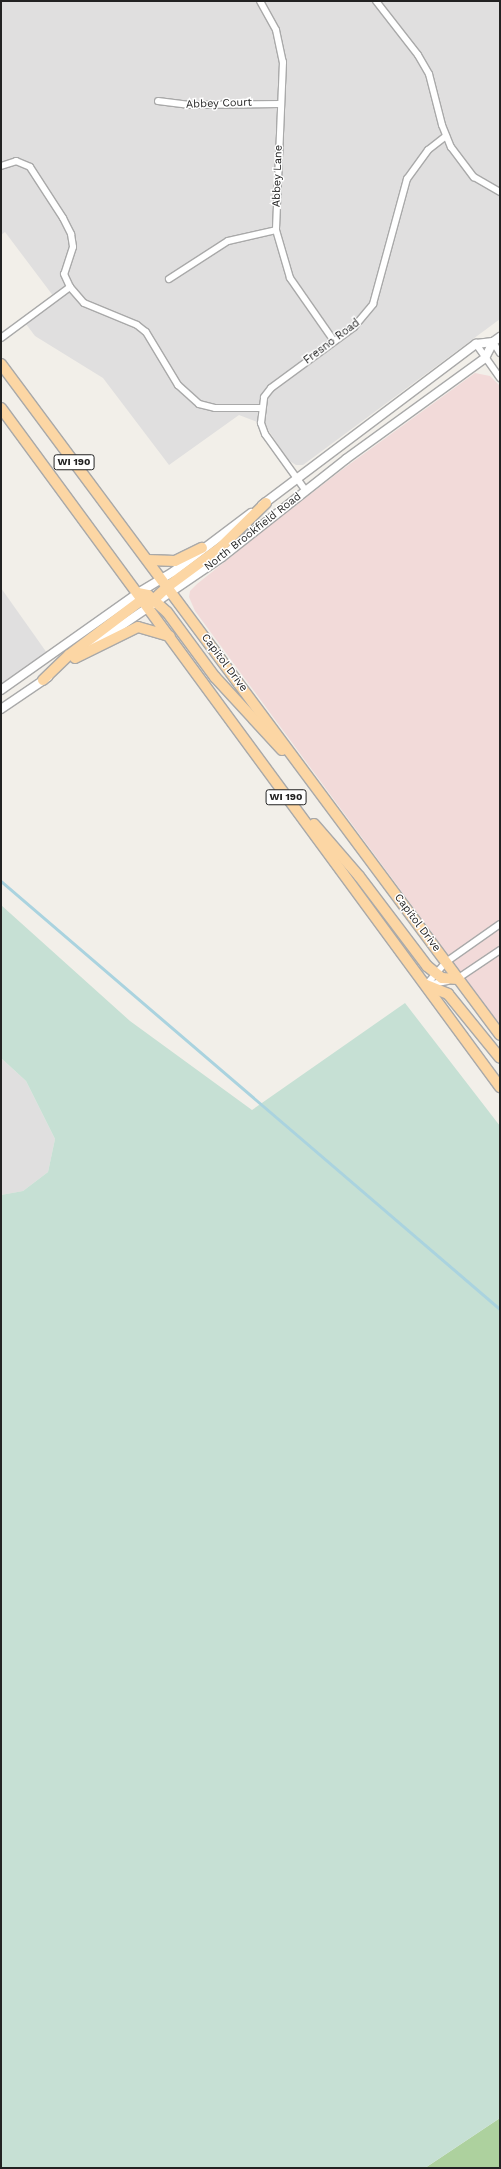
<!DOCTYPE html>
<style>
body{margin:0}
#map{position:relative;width:501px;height:2169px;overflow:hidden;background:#f2efe9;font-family:"Work Sans",sans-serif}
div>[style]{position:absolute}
.residential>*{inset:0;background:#e0dfdf}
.commercial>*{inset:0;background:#f2dad9}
.forest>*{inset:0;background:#add19e}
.wetland>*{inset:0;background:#c6e0d4}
.stream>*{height:2.5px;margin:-1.25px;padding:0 1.25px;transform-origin:1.25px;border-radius:1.25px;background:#aad3df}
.roads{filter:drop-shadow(1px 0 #a9a9a9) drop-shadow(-1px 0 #a9a9a9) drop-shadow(0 1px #a9a9a9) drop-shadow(0 -1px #a9a9a9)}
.minor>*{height:6px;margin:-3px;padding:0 3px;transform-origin:3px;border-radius:3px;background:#fff}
.tertiary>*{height:8px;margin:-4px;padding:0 4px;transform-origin:4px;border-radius:4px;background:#fff}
.primary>*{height:10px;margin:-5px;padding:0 5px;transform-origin:5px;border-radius:5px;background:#fcd6a4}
span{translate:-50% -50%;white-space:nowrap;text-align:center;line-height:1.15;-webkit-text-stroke:3px #fff;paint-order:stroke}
.shield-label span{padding:1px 3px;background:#fff;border:1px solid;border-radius:3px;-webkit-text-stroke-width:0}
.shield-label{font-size:10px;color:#222;font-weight:700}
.street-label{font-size:11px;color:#222}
.frame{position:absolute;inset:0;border:2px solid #222;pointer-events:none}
</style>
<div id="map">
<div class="residential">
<div style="clip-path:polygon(1px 1px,500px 1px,500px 319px,303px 465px,296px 465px,288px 460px,265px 425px,239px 415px,169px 465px,103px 378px,35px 336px,26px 324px,57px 301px,5px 232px,1px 235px)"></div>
<div style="clip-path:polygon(1px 588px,47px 653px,1px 685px)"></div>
<div style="clip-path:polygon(1px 1058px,26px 1081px,55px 1139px,48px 1172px,23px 1191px,1px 1195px)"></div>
</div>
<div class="commercial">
<div style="clip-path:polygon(475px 373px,490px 376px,500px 386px,500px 1025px,195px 611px,189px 597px,190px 591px,197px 584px,268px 527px,343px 469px)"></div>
</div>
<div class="forest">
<div style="clip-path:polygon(500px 2118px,500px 2168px,425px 2168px)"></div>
</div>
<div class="wetland">
<div style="clip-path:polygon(1px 905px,130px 1021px,252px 1110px,405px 1003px,500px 1126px,500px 2118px,425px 2168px,1px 2168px,1px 1195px,23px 1191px,48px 1172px,55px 1139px,26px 1081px,1px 1058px)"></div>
</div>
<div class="stream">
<div style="left:1px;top:881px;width:657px;rotate:40.62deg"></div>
</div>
<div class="roads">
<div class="minor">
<div style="left:260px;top:1px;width:33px;rotate:61deg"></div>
<div style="left:276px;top:30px;width:33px;rotate:78deg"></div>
<div style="left:283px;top:62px;width:168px;rotate:92.4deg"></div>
<div style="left:276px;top:230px;width:50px;rotate:73.7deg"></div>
<div style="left:290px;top:278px;width:77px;rotate:55.1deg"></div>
<div style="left:376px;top:1px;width:68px;rotate:52.1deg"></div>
<div style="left:418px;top:55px;width:22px;rotate:60deg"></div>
<div style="left:429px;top:74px;width:53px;rotate:75.7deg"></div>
<div style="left:442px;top:125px;width:24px;rotate:68deg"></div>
<div style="left:451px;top:147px;width:38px;rotate:53deg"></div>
<div style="left:474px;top:177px;width:30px;rotate:30deg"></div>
<div style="left:158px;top:101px;width:32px;rotate:7deg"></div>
<div style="left:190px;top:105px;width:90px;rotate:-0.6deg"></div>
<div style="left:1px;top:166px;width:16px;rotate:-18deg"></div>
<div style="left:16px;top:161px;width:15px;rotate:23deg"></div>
<div style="left:30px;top:167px;width:61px;rotate:57.1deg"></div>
<div style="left:63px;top:218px;width:18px;rotate:63deg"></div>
<div style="left:71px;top:234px;width:13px;rotate:81deg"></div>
<div style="left:73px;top:247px;width:28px;rotate:108deg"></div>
<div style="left:64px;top:274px;width:14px;rotate:65deg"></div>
<div style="left:70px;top:287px;width:21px;rotate:49deg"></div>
<div style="left:84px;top:303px;width:57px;rotate:22.5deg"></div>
<div style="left:137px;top:325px;width:11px;rotate:38deg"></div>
<div style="left:146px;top:332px;width:62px;rotate:58.9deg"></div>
<div style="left:178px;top:385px;width:28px;rotate:42deg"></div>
<div style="left:199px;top:404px;width:16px;rotate:14deg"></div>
<div style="left:215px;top:408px;width:46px"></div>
<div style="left:169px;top:279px;width:70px;rotate:-32.8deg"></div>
<div style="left:228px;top:241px;width:49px;rotate:-12.9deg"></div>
<div style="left:1px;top:338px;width:86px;rotate:-36.5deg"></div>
<div style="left:493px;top:342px;width:13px;rotate:58deg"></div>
<div style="left:476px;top:344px;width:42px;rotate:54.8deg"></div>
<div style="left:306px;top:491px;width:70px;rotate:-125.7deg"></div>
<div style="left:265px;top:434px;width:12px;rotate:-110deg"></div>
<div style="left:261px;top:423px;width:26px;rotate:-83deg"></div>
<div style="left:264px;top:397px;width:11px;rotate:-52deg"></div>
<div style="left:271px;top:388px;width:103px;rotate:-36.3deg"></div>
<div style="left:354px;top:327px;width:30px;rotate:-50deg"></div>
<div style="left:373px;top:304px;width:130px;rotate:-74.8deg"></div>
<div style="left:407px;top:179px;width:36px;rotate:-54deg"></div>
<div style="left:428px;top:150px;width:23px;rotate:-38deg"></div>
<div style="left:457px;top:979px;width:52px;rotate:-34deg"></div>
<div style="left:426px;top:985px;width:30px;rotate:-49deg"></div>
<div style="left:446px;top:962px;width:66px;rotate:-35.1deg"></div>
<div style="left:427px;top:985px;width:21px;rotate:-11deg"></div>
</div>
<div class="tertiary">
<div style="left:262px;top:505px;width:268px;rotate:-37deg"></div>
<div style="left:476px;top:344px;width:17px;rotate:-7deg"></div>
<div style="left:93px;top:645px;width:156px;rotate:-34.3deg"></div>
<div style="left:222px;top:557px;width:158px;rotate:-38.3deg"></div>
<div style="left:346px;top:459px;width:172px;rotate:-36deg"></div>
<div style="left:485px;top:358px;width:18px;rotate:-63deg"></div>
<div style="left:493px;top:342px;width:9px;rotate:-36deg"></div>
<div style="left:1px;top:690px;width:168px;rotate:-35.3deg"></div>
<div style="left:138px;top:593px;width:41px;rotate:-31deg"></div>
<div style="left:173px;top:572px;width:98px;rotate:-37.1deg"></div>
<div style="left:1px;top:709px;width:57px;rotate:-34.2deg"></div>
</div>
<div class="primary">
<div style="left:1px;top:364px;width:836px;rotate:53.36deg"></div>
<div style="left:1px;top:408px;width:843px;rotate:53.69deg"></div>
<div style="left:148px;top:560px;width:27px;rotate:2deg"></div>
<div style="left:175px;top:561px;width:30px;rotate:-26deg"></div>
<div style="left:138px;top:593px;width:10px;rotate:11deg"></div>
<div style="left:148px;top:595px;width:25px;rotate:42deg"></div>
<div style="left:167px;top:612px;width:81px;rotate:53.6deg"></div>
<div style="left:215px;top:677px;width:99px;rotate:47.5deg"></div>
<div style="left:150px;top:603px;width:23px;rotate:-43deg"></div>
<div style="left:167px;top:587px;width:67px;rotate:-36.5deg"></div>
<div style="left:221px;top:547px;width:63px;rotate:-44.4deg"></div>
<div style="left:75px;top:658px;width:70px;rotate:-26.2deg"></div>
<div style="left:138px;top:627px;width:33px;rotate:16deg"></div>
<div style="left:43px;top:680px;width:36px;rotate:-44deg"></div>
<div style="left:69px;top:655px;width:98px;rotate:-37.1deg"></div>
<div style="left:314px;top:824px;width:69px;rotate:49.1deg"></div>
<div style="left:359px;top:876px;width:113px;rotate:52.9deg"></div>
<div style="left:427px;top:966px;width:19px;rotate:39deg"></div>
<div style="left:442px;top:978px;width:16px;rotate:4deg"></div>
<div style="left:426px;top:985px;width:24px;rotate:22deg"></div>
<div style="left:448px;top:994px;width:82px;rotate:50.9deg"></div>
</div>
</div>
<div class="shield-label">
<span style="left:74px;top:462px">WI 190</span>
<span style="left:286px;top:797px">WI 190</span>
</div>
<div class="street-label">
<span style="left:219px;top:104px;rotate:-2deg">Abbey Court</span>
<span style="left:278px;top:176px;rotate:-88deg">Abbey Lane</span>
<span style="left:332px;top:342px;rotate:-37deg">Fresno Road</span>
<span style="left:253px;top:532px;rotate:-38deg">North Brookfield Road</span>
<span style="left:224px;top:663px;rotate:53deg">Capitol Drive</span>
<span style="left:417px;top:923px;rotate:53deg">Capitol Drive</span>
</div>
<div class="frame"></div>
</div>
